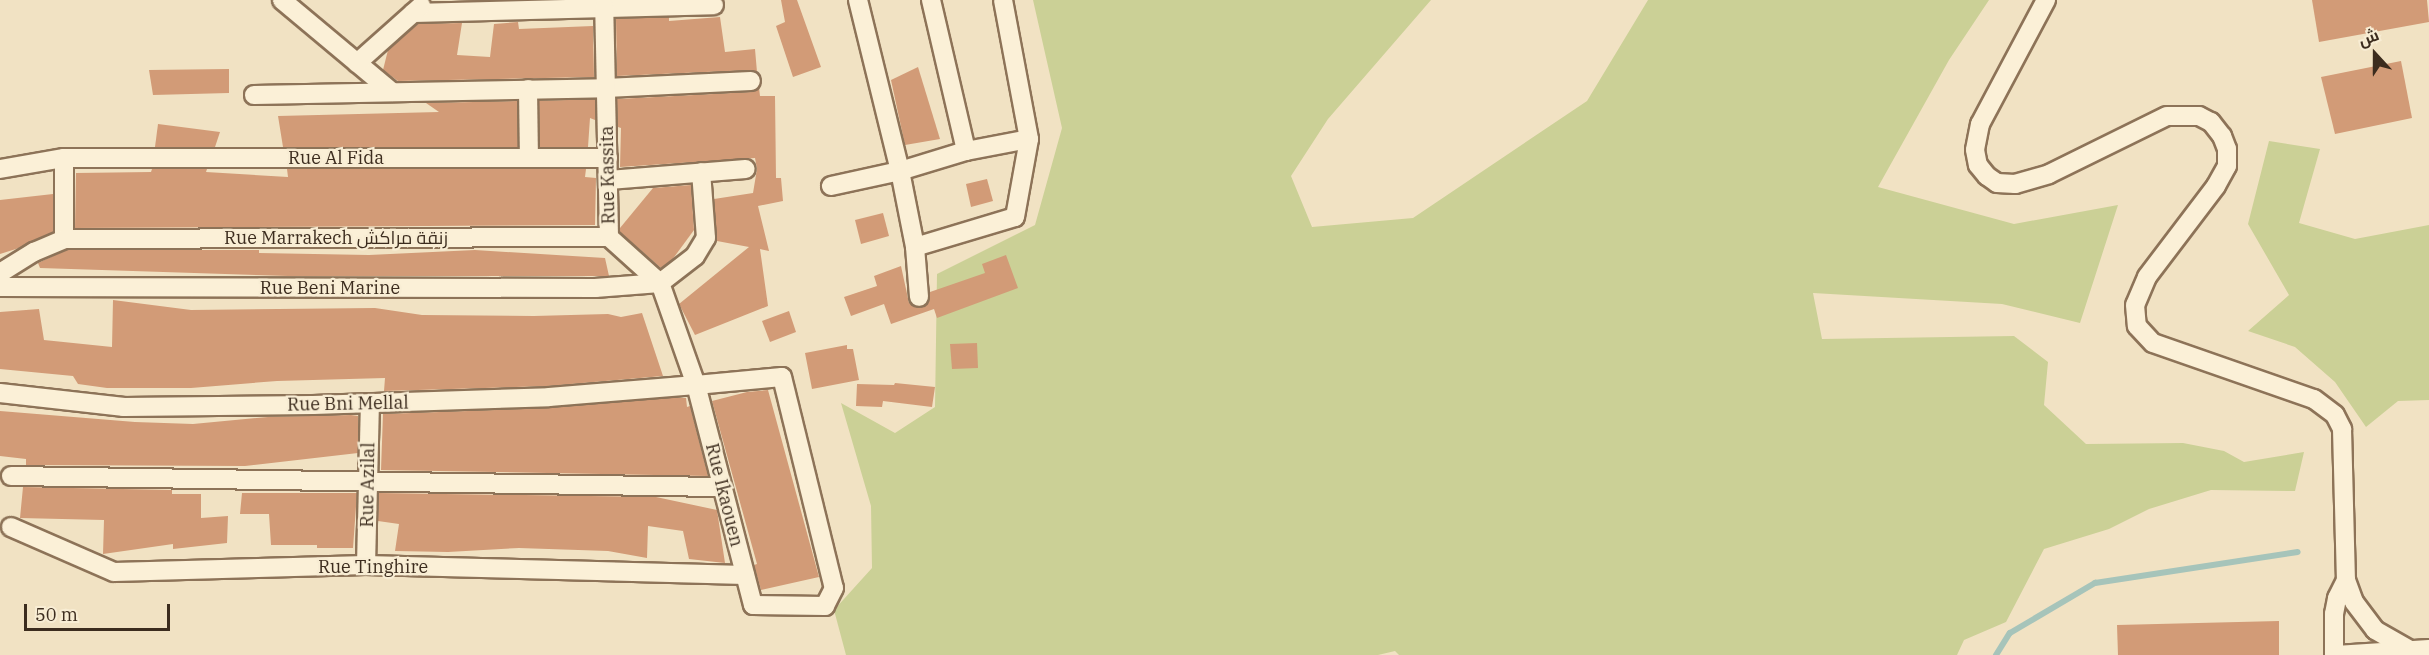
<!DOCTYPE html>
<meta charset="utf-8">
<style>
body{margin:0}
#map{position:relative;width:2429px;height:655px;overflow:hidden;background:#f1e2c3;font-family:"IBM Plex Serif",Cairo,serif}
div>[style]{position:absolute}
.green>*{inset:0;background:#cbd096}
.stream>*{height:6px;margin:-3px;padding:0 3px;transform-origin:3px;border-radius:3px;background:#a6c4ba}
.building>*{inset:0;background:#d29b77}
.roads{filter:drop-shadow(2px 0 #8d7358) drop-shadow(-2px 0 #8d7358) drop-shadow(0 2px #8d7358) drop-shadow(0 -2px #8d7358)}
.street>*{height:18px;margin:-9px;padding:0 9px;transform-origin:9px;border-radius:9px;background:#fbf0d7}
span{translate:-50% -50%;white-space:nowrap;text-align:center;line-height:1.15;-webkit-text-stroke:4.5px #f8edd4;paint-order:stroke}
.street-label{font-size:18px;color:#3c2c1e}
.north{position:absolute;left:2345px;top:24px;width:60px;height:60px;-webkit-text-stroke:4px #f8edd4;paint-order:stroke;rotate:339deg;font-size:16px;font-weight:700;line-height:24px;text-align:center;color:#3c2c1e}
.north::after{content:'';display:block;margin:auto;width:21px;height:27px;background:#3c2c1e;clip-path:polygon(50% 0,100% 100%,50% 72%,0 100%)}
.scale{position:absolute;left:24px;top:604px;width:146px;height:27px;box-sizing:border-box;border:3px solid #3c2c1e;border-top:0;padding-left:8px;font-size:18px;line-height:21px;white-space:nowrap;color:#3c2c1e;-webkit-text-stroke:4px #f8edd4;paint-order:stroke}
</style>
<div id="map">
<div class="green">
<div style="clip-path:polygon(1033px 0,1431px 0,1328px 119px,1291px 176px,1312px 227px,1413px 218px,1587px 101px,1648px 0,1989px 0,1949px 60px,1878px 187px,2014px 224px,2118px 205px,2080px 323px,2002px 304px,1813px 293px,1822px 339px,2014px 336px,2048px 362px,2044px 405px,2086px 444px,2183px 443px,2224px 451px,2244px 462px,2304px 452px,2295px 491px,2211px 490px,2149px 509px,2109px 529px,2044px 549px,2006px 622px,1964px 640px,1957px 655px,1399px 655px,1395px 651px,1378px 655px,846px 655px,834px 610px,872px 568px,871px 506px,841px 403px,895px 433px,935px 407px,937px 274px,1035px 225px,1062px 128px)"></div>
<div style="clip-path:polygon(2269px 141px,2320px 149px,2299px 223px,2355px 239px,2429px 225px,2429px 400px,2398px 401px,2366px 427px,2335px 382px,2295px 347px,2248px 331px,2289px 295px,2248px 224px)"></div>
</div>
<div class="stream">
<div style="left:1996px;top:655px;width:26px;rotate:-58deg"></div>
<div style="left:2010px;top:633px;width:99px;rotate:-30.5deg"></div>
<div style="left:2095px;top:583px;width:205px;rotate:-8.7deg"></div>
</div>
<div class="building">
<div style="clip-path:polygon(781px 0,797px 0,821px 67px,793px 77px,776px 26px,785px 22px)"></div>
<div style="clip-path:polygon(2312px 0,2427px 0,2429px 22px,2319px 42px)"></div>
<div style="clip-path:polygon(669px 17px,669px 21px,720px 17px,725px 52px,755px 49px,757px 72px,750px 70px,617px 76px,616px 19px)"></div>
<div style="clip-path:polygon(518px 22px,519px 29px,593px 26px,594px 77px,398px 81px,383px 70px,388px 50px,418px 24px,462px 23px,457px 55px,490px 57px,494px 24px)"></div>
<div style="clip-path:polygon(2401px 61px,2412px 118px,2335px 134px,2321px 77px)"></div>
<div style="clip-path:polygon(918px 67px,940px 139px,905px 145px,891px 80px)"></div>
<div style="clip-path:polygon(229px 69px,229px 93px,153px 95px,149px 70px)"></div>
<div style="clip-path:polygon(759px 88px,760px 96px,775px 96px,776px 178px,781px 178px,783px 201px,758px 206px,769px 251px,760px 249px,768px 306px,695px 335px,679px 304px,749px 247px,717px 241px,714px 199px,753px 193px,757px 169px,755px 158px,620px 167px,621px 128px,618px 127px,617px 99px,752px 92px)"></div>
<div style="clip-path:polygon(595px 99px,595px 120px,590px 118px,588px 147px,540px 147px,539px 101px)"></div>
<div style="clip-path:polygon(517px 101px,518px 147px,283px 147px,278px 116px,439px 112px,426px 103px)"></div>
<div style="clip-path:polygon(158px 124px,220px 132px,215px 147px,155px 147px)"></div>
<div style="clip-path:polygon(152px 169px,207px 169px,206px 172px,288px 177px,287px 169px,586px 169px,585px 177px,596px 178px,595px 225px,75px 228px,76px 173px,151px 172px)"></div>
<div style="clip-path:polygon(987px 179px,993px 201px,971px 207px,966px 184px)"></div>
<div style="clip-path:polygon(691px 185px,694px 230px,672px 260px,661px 268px,620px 232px,620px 228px,653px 188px)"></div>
<div style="clip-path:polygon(53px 194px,53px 232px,19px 248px,0 254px,0 200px)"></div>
<div style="clip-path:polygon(883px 213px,889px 236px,861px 244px,855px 220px)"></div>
<div style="clip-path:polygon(66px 250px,259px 250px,259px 253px,369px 255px,475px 250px,605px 258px,609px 276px,288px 276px,40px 268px,38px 263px)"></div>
<div style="clip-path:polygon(1006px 255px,1018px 288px,937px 318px,934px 309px,891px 324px,884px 304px,851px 316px,844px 297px,877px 286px,874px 276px,901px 266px,909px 303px,920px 308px,929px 302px,930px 292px,985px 273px,982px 264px)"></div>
<div style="clip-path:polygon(113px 300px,191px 310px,375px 308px,422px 315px,534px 316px,608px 314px,621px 317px,642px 313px,663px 376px,548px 386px,384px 391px,385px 378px,277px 381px,191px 388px,107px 388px,78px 384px,73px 376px,0 369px,0 312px,39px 309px,44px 340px,112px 347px)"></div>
<div style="clip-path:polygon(789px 311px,796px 332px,770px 342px,762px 321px)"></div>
<div style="clip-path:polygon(977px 343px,978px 368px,952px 369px,950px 344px)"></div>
<div style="clip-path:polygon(847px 345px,847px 349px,853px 349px,859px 380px,812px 389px,805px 353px)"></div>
<div style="clip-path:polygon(895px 383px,935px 387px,932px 407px,883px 401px,882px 407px,856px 406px,857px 384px,894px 385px)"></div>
<div style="clip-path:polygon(768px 390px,819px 577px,761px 590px,754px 565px,757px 564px,712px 401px,747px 392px)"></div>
<div style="clip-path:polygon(670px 398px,686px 398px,687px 407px,690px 406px,708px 476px,381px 470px,383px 414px,549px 408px)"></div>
<div style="clip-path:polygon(0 411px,135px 422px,193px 424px,268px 417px,351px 415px,358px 416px,358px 453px,245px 466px,26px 465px,26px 459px,0 456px)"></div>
<div style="clip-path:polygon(23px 487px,172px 490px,172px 494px,201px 494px,201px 518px,228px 516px,227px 543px,173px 549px,173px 544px,103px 554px,104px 520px,20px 518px)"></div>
<div style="clip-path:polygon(242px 493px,357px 493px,353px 548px,317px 548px,317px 545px,271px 545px,269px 514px,240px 514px)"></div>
<div style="clip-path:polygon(379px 493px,656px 497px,717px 510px,725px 563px,689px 559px,683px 531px,648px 526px,647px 558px,608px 551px,519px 548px,448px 552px,395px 551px,399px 524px,378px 521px)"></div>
<div style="clip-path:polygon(2279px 621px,2279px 655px,2118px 655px,2117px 625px)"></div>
</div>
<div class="roads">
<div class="street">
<div style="left:282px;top:0;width:143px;rotate:39.9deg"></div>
<div style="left:858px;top:0;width:176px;rotate:76.2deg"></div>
<div style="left:900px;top:171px;width:77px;rotate:78.8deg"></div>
<div style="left:915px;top:247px;width:50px;rotate:85.4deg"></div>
<div style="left:931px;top:0;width:155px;rotate:76.9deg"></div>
<div style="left:2046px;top:0;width:140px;rotate:118deg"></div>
<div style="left:1980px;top:124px;width:26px;rotate:101deg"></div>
<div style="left:1975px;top:150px;width:15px;rotate:79deg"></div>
<div style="left:1978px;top:165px;width:14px;rotate:51deg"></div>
<div style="left:1987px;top:176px;width:12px;rotate:35deg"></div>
<div style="left:1997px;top:183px;width:18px;rotate:3deg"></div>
<div style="left:2015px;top:184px;width:35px;rotate:-16deg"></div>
<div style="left:2049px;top:174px;width:131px;rotate:-26.2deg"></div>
<div style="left:2167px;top:116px;width:32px"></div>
<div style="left:2199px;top:116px;width:13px;rotate:27deg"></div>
<div style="left:2211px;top:122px;width:18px;rotate:52deg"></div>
<div style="left:2222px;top:136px;width:14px;rotate:69deg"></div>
<div style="left:2227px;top:149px;width:17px;rotate:90deg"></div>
<div style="left:2227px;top:166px;width:23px;rotate:119deg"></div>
<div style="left:2216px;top:186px;width:114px;rotate:127.2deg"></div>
<div style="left:2147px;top:277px;width:30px;rotate:113deg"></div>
<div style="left:2135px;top:305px;width:21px;rotate:85deg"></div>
<div style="left:2137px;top:326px;width:23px;rotate:47deg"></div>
<div style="left:2153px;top:343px;width:170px;rotate:19.2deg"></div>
<div style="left:2314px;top:399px;width:26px;rotate:37deg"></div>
<div style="left:2335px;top:415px;width:16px;rotate:63deg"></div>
<div style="left:2342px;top:429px;width:151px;rotate:88.5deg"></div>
<div style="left:2346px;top:580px;width:23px;rotate:70deg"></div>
<div style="left:2354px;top:602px;width:35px;rotate:53deg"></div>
<div style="left:2375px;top:630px;width:40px;rotate:29.7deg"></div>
<div style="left:413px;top:13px;width:301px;rotate:-1.5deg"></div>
<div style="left:357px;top:63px;width:86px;rotate:-41.7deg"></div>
<div style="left:528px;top:89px;width:69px;rotate:89.2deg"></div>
<div style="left:254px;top:95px;width:352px;rotate:-1.1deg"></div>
<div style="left:606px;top:88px;width:145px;rotate:-2.8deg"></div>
<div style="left:64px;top:158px;width:81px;rotate:90deg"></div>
<div style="left:0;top:169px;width:65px;rotate:-9.8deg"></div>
<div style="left:64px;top:158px;width:544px"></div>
<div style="left:609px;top:180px;width:137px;rotate:-4.6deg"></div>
<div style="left:831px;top:186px;width:71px;rotate:-12.3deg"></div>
<div style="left:900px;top:171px;width:69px;rotate:-16.9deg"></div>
<div style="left:966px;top:151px;width:64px;rotate:-10.8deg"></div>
<div style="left:1029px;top:139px;width:141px;rotate:-100.6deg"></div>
<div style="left:915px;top:247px;width:104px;rotate:-16.7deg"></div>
<div style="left:1015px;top:217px;width:79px;rotate:-79.8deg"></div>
<div style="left:0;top:273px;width:40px;rotate:-32deg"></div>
<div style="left:34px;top:252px;width:33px;rotate:-23deg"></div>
<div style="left:64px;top:239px;width:545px;rotate:-0.21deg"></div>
<div style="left:0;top:287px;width:595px;rotate:0.1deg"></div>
<div style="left:595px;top:288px;width:65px;rotate:-4.4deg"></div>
<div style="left:660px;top:283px;width:44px;rotate:-37.6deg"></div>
<div style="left:695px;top:256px;width:21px;rotate:-59deg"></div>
<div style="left:706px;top:238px;width:66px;rotate:-94.3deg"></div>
<div style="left:0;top:393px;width:125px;rotate:6.4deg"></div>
<div style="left:124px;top:407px;width:189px;rotate:-0.6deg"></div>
<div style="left:313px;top:405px;width:236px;rotate:-1.9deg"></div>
<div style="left:549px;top:397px;width:147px;rotate:-4.7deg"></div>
<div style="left:696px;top:385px;width:86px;rotate:-5.3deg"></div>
<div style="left:782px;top:377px;width:217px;rotate:76.2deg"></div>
<div style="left:834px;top:588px;width:20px;rotate:117deg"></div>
<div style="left:825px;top:606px;width:72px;rotate:-179.2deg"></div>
<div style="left:753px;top:605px;width:227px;rotate:-104.5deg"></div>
<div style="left:696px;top:385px;width:108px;rotate:-109.4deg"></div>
<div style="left:660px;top:283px;width:69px;rotate:-138deg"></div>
<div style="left:609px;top:237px;width:230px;rotate:-91.2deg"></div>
<div style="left:11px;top:476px;width:711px;rotate:0.89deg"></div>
<div style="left:11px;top:527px;width:112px;rotate:23.6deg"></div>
<div style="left:114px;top:572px;width:252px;rotate:-1.6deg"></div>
<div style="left:366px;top:565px;width:379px;rotate:1.5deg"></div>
<div style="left:366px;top:565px;width:161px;rotate:-88.6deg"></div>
<div style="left:2334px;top:655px;width:41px;rotate:-90deg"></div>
<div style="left:2334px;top:614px;width:16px;rotate:-79deg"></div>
<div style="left:2337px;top:598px;width:20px;rotate:-63deg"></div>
<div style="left:2336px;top:655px;width:93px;rotate:-3.7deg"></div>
</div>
</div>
<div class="street-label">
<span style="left:336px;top:158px">Rue Al Fida</span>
<span style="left:608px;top:175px;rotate:-91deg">Rue Kassita</span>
<span style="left:336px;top:238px">Rue Marrakech زنقة مراكش</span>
<span style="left:330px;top:288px">Rue Beni Marine</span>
<span style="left:348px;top:404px;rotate:-1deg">Rue Bni Mellal</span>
<span style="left:368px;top:485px;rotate:-89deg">Rue Azilal</span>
<span style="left:724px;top:495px;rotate:76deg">Rue Ikaouen</span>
<span style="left:373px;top:567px">Rue Tinghire</span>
</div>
<div class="north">ش</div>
<div class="scale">50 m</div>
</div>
